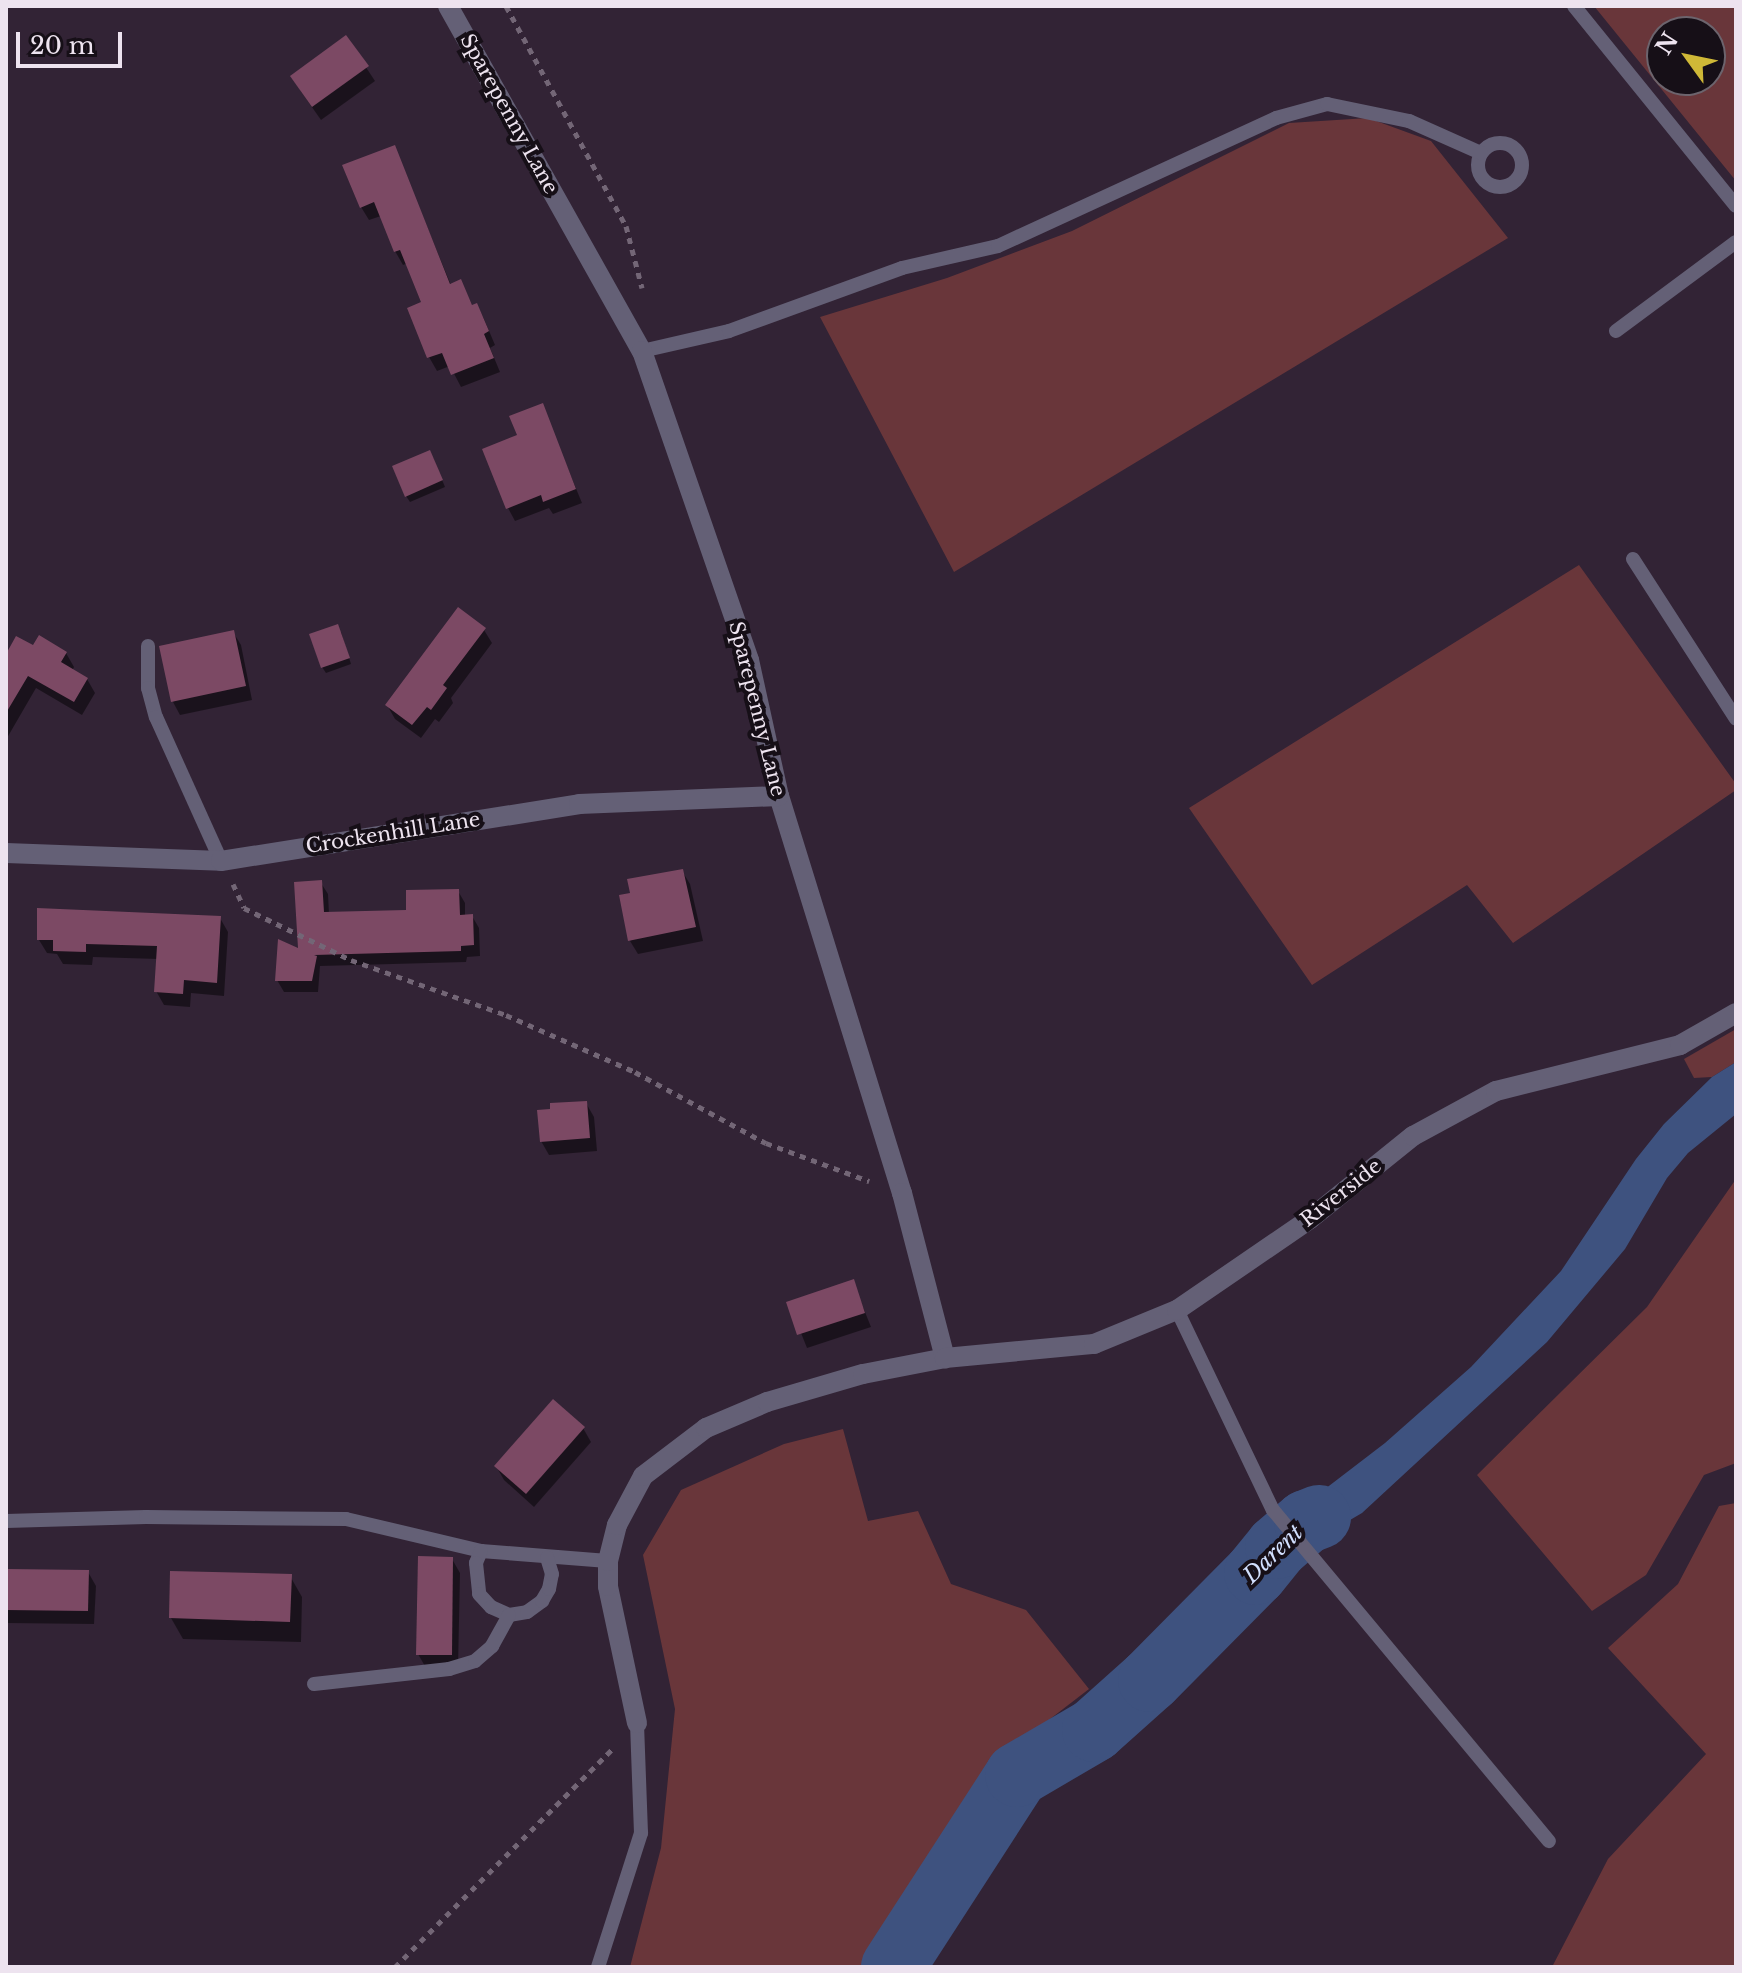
<!DOCTYPE html>
<style>
body{margin:0}
#map{position:relative;width:1742px;height:1973px;overflow:hidden;background:#322335;font-family:"Libre Baskerville",serif}
div>[style]{position:absolute}
.green>*{inset:0;background:#69363a}
.water>*{inset:0;background:#3e527f}
.shadow>*{inset:0;background:#0007}
.river>*{height:64px;margin:-32px;padding:0 32px;transform-origin:32px;border-radius:32px;background:#3e527f}
.building>*{inset:0;background:#7c4964}
.path>*{height:5px;margin-top:-2.5px;transform-origin:0;background:repeating-linear-gradient(90deg,#736676 0 6px,transparent 0 12px)}
.service>*{height:14px;margin:-7px;padding:0 7px;transform-origin:7px;border-radius:7px;background:#646076}
.service>.ring{margin:-7px;padding:0;box-sizing:content-box;background:none;border:14px solid #646076;border-radius:50%}
.minor>*{height:20px;margin:-10px;padding:0 10px;transform-origin:10px;border-radius:10px;background:#646076}
.tertiary>*{height:20px;margin:-10px;padding:0 10px;transform-origin:10px;border-radius:10px;background:#646076}
span{translate:-50% -50%;white-space:nowrap;text-align:center;line-height:1.15;-webkit-text-stroke:8px #160f17;paint-order:stroke}
.street-label{font-size:20px;color:#ede3ef}
.water-label{font-size:22px;color:#d2e0fe;font-style:italic}
.frame{position:absolute;inset:0;border:8px solid #ede3ef;pointer-events:none}
.north{position:absolute;left:1646px;top:16px;width:80px;height:80px;box-sizing:border-box;background:#160f17;border:2px solid #6c646d;border-radius:50%;rotate:303deg;font-size:22px;font-weight:700;line-height:32px;text-align:center;color:#ede3ef}
.north::after{content:'';display:block;margin:auto;width:28px;height:36px;background:#cfb837;clip-path:polygon(50% 0,100% 100%,50% 72%,0 100%)}
.scale{position:absolute;left:16px;top:32px;width:106px;height:36px;box-sizing:border-box;border:4px solid #ede3ef;border-top:0;padding-left:10px;font-size:24px;line-height:28px;white-space:nowrap;color:#ede3ef;-webkit-text-stroke:6px #160f17;paint-order:stroke}
</style>
<div id="map">
<div class="green">
<div style="clip-path:polygon(evenodd,1594px 6px,1736px 6px,1736px 181px,1594px 6px,1662px 32px,1710px 32px,1710px 80px,1662px 80px,1662px 32px)"></div>
<div style="clip-path:polygon(1368px 118px,1431px 141px,1508px 238px,954px 572px,820px 317px,947px 278px,1072px 231px,1289px 123px)"></div>
<div style="clip-path:polygon(1579px 565px,1736px 784px,1736px 790px,1513px 943px,1467px 885px,1312px 985px,1189px 808px)"></div>
<div style="clip-path:polygon(1736px 1029px,1736px 1062px,1712px 1077px,1694px 1078px,1684px 1059px)"></div>
<div style="clip-path:polygon(1736px 1179px,1736px 1463px,1704px 1475px,1646px 1575px,1592px 1611px,1477px 1475px,1647px 1307px)"></div>
<div style="clip-path:polygon(843px 1429px,868px 1521px,918px 1511px,951px 1584px,1026px 1610px,1089px 1689px,989px 1766px,869px 1967px,630px 1967px,661px 1848px,675px 1709px,643px 1555px,681px 1490px,784px 1444px)"></div>
<div style="clip-path:polygon(1736px 1503px,1736px 1967px,1552px 1967px,1608px 1859px,1706px 1754px,1608px 1648px,1678px 1584px,1719px 1506px)"></div>
</div>
<div class="water">
<div style="clip-path:polygon(1736px 1062px,1736px 1114px,1688px 1153px,1667px 1178px,1625px 1249px,1547px 1342px,1362px 1513px,1333px 1530px,1311px 1536px,1291px 1552px,1265px 1585px,1246px 1560px,1269px 1530px,1286px 1512px,1308px 1502px,1385px 1443px,1471px 1367px,1561px 1271px,1636px 1159px,1664px 1124px,1712px 1077px)"></div>
</div>
<div class="shadow">
<div style="clip-path:polygon(346px 37px,375px 81px,321px 120px,300px 90px)"></div>
<div style="clip-path:polygon(394px 147px,451px 285px,460px 281px,473px 307px,477px 305px,484px 319px,495px 345px,490px 348px,500px 372px,461px 387px,450px 366px,437px 371px,429px 357px,410px 309px,424px 303px,408px 263px,403px 265px,395px 251px,381px 216px,369px 220px,361px 207px)"></div>
<div style="clip-path:polygon(542px 406px,582px 503px,553px 514px,549px 508px,515px 521px,508px 508px,519px 436px)"></div>
<div style="clip-path:polygon(433px 458px,445px 487px,410px 502px,406px 496px)"></div>
<div style="clip-path:polygon(484px 630px,492px 643px,451px 698px,453px 703px,439px 722px,435px 719px,421px 738px,395px 719px,387px 705px)"></div>
<div style="clip-path:polygon(233px 632px,241px 645px,252px 700px,180px 715px,173px 702px)"></div>
<div style="clip-path:polygon(341px 632px,351px 664px,326px 673px,322px 667px)"></div>
<div style="clip-path:polygon(34px 648px,66px 653px,74px 667px,72px 671px,87px 679px,95px 693px,82px 715px,36px 688px,7px 738px,6px 658px)"></div>
<div style="clip-path:polygon(682px 871px,690px 884px,703px 941px,638px 954px,630px 941px)"></div>
<div style="clip-path:polygon(321px 883px,328px 894px,329px 914px,408px 912px,458px 891px,465px 903px,465px 916px,472px 916px,479px 928px,480px 956px,467px 957px,466px 962px,320px 966px,318px 992px,284px 992px,277px 980px,300px 951px)"></div>
<div style="clip-path:polygon(220px 918px,228px 932px,224px 996px,191px 993px,190px 1007px,164px 1005px,156px 991px,158px 959px,93px 957px,92px 965px,63px 964px,57px 954px,47px 953px,39px 940px)"></div>
<div style="clip-path:polygon(586px 1103px,594px 1117px,597px 1151px,549px 1155px,541px 1141px,552px 1111px)"></div>
<div style="clip-path:polygon(853px 1282px,871px 1327px,807px 1348px,789px 1303px)"></div>
<div style="clip-path:polygon(583px 1428px,591px 1442px,534px 1507px,504px 1480px,496px 1466px)"></div>
<div style="clip-path:polygon(452px 1559px,460px 1573px,458px 1668px,426px 1668px,418px 1654px)"></div>
<div style="clip-path:polygon(6px 1571px,88px 1572px,96px 1586px,94px 1624px,6px 1623px)"></div>
<div style="clip-path:polygon(290px 1576px,302px 1597px,301px 1642px,183px 1639px,171px 1618px)"></div>
</div>
<div class="river">
<div style="left:893px;top:1967px;width:229px;rotate:-57.1deg"></div>
<div style="left:1017px;top:1775px;width:89px;rotate:-30.3deg"></div>
<div style="left:1094px;top:1730px;width:75px;rotate:-41.8deg"></div>
<div style="left:1150px;top:1680px;width:151px;rotate:-45.3deg"></div>
<div style="left:1256px;top:1573px;width:33px;rotate:-51deg"></div>
<div style="left:1277px;top:1547px;width:38px;rotate:-41deg"></div>
<div style="left:1306px;top:1522px;width:14px;rotate:-21deg"></div>
</div>
<div class="building">
<div style="clip-path:polygon(346px 35px,369px 66px,312px 107px,290px 76px)"></div>
<div style="clip-path:polygon(395px 145px,450px 284px,461px 279px,472px 305px,477px 303px,489px 331px,484px 334px,494px 358px,451px 375px,442px 353px,427px 358px,407px 308px,421px 302px,400px 250px,394px 252px,374px 202px,360px 208px,342px 165px)"></div>
<div style="clip-path:polygon(543px 403px,576px 489px,543px 502px,541px 495px,506px 509px,482px 449px,517px 435px,509px 416px)"></div>
<div style="clip-path:polygon(430px 450px,443px 480px,405px 497px,392px 466px)"></div>
<div style="clip-path:polygon(458px 607px,486px 628px,443px 685px,447px 688px,431px 710px,427px 707px,412px 725px,385px 705px)"></div>
<div style="clip-path:polygon(338px 624px,350px 658px,321px 668px,309px 634px)"></div>
<div style="clip-path:polygon(234px 630px,246px 686px,171px 702px,159px 646px)"></div>
<div style="clip-path:polygon(39px 635px,67px 652px,61px 662px,88px 678px,74px 702px,28px 676px,6px 713px,6px 654px,16px 636px,33px 645px)"></div>
<div style="clip-path:polygon(683px 869px,696px 927px,628px 941px,619px 895px,630px 893px,627px 879px)"></div>
<div style="clip-path:polygon(322px 880px,324px 912px,406px 910px,406px 890px,459px 889px,460px 915px,473px 914px,474px 945px,461px 946px,461px 951px,314px 955px,317px 956px,312px 981px,275px 981px,278px 939px,298px 948px,294px 882px)"></div>
<div style="clip-path:polygon(37px 908px,221px 916px,217px 983px,184px 980px,183px 994px,154px 992px,157px 946px,86px 944px,86px 952px,53px 951px,53px 940px,37px 940px)"></div>
<div style="clip-path:polygon(587px 1101px,590px 1138px,540px 1142px,537px 1110px,550px 1109px,550px 1103px)"></div>
<div style="clip-path:polygon(854px 1279px,865px 1313px,797px 1335px,786px 1302px)"></div>
<div style="clip-path:polygon(553px 1399px,585px 1427px,526px 1494px,494px 1466px)"></div>
<div style="clip-path:polygon(418px 1556px,453px 1557px,452px 1655px,416px 1655px)"></div>
<div style="clip-path:polygon(6px 1569px,89px 1570px,88px 1611px,6px 1610px)"></div>
<div style="clip-path:polygon(170px 1571px,292px 1574px,290px 1622px,169px 1618px)"></div>
</div>
<div class="path">
<div style="left:506px;top:6px;width:251px;rotate:61.4deg"></div>
<div style="left:626px;top:226px;width:64px;rotate:75.5deg"></div>
<div style="left:233px;top:884px;width:26px;rotate:65deg"></div>
<div style="left:244px;top:908px;width:119px;rotate:25.9deg"></div>
<div style="left:351px;top:960px;width:164px;rotate:19.5deg"></div>
<div style="left:506px;top:1015px;width:141px;rotate:23.8deg"></div>
<div style="left:635px;top:1072px;width:149px;rotate:28.5deg"></div>
<div style="left:766px;top:1143px;width:110px;rotate:20.3deg"></div>
<div style="left:395px;top:1967px;width:310px;rotate:-45.1deg"></div>
</div>
<div class="service">
<div style="left:1574px;top:6px;width:257px;rotate:51deg"></div>
<div class="ring" style="left:1478px;top:143px;width:30px;height:30px"></div>
<div style="left:1616px;top:331px;width:149px;rotate:-36.6deg"></div>
<div style="left:642px;top:351px;width:89px;rotate:-12.9deg"></div>
<div style="left:729px;top:331px;width:184px;rotate:-20deg"></div>
<div style="left:902px;top:268px;width:98px;rotate:-12.9deg"></div>
<div style="left:998px;top:246px;width:306px;rotate:-24.7deg"></div>
<div style="left:1276px;top:118px;width:53px;rotate:-15.4deg"></div>
<div style="left:1327px;top:104px;width:84px;rotate:11.7deg"></div>
<div style="left:1409px;top:121px;width:79px;rotate:24deg"></div>
<div style="left:1633px;top:559px;width:190px;rotate:57.2deg"></div>
<div style="left:148px;top:646px;width:42px;rotate:90deg"></div>
<div style="left:148px;top:688px;width:30px;rotate:75deg"></div>
<div style="left:156px;top:717px;width:158px;rotate:65.7deg"></div>
<div style="left:1177px;top:1310px;width:222px;rotate:64.4deg"></div>
<div style="left:1273px;top:1510px;width:431px;rotate:50.2deg"></div>
<div style="left:6px;top:1521px;width:140px;rotate:-1.6deg"></div>
<div style="left:146px;top:1517px;width:200px;rotate:0.6deg"></div>
<div style="left:346px;top:1519px;width:139px;rotate:13.3deg"></div>
<div style="left:481px;top:1551px;width:127px;rotate:4.5deg"></div>
<div style="left:481px;top:1551px;width:13px;rotate:113deg"></div>
<div style="left:476px;top:1563px;width:31px;rotate:84deg"></div>
<div style="left:479px;top:1594px;width:18px;rotate:47deg"></div>
<div style="left:491px;top:1607px;width:20px;rotate:24deg"></div>
<div style="left:509px;top:1615px;width:18px;rotate:-9deg"></div>
<div style="left:527px;top:1612px;width:19px;rotate:-36deg"></div>
<div style="left:542px;top:1601px;width:14px;rotate:-60deg"></div>
<div style="left:549px;top:1589px;width:15px;rotate:-79deg"></div>
<div style="left:552px;top:1574px;width:17px;rotate:-107deg"></div>
<div style="left:314px;top:1684px;width:136px;rotate:-6.3deg"></div>
<div style="left:449px;top:1669px;width:27px;rotate:-17deg"></div>
<div style="left:475px;top:1661px;width:23px;rotate:-41deg"></div>
<div style="left:492px;top:1646px;width:35px;rotate:-61deg"></div>
<div style="left:598px;top:1967px;width:141px;rotate:-72.2deg"></div>
<div style="left:641px;top:1833px;width:110px;rotate:-92.1deg"></div>
</div>
<div class="minor">
<div style="left:637px;top:1723px;width:140px;rotate:-102deg"></div>
<div style="left:608px;top:1586px;width:25px;rotate:-90deg"></div>
<div style="left:608px;top:1561px;width:37px;rotate:-76deg"></div>
<div style="left:617px;top:1525px;width:55px;rotate:-62deg"></div>
<div style="left:643px;top:1476px;width:79px;rotate:-37.3deg"></div>
<div style="left:706px;top:1428px;width:66px;rotate:-23.1deg"></div>
<div style="left:767px;top:1402px;width:100px;rotate:-16.3deg"></div>
<div style="left:863px;top:1374px;width:84px;rotate:-11deg"></div>
</div>
<div class="tertiary">
<div style="left:448px;top:6px;width:396px;rotate:60.7deg"></div>
<div style="left:642px;top:351px;width:327px;rotate:70.9deg"></div>
<div style="left:749px;top:660px;width:139px;rotate:77.6deg"></div>
<div style="left:779px;top:796px;width:416px;rotate:72.8deg"></div>
<div style="left:902px;top:1193px;width:171px;rotate:75.4deg"></div>
<div style="left:945px;top:1358px;width:150px;rotate:-5.4deg"></div>
<div style="left:1094px;top:1344px;width:90px;rotate:-22.3deg"></div>
<div style="left:1177px;top:1310px;width:161px;rotate:-34.4deg"></div>
<div style="left:1310px;top:1219px;width:132px;rotate:-38.9deg"></div>
<div style="left:1413px;top:1136px;width:94px;rotate:-28.5deg"></div>
<div style="left:1496px;top:1091px;width:190px;rotate:-14deg"></div>
<div style="left:1680px;top:1045px;width:64px;rotate:-29.7deg"></div>
<div style="left:6px;top:853px;width:215px;rotate:2.1deg"></div>
<div style="left:221px;top:861px;width:363px;rotate:-9deg"></div>
<div style="left:579px;top:804px;width:200px;rotate:-2.3deg"></div>
</div>
<div class="street-label">
<span style="left:509px;top:114px;rotate:61deg">Sparepenny Lane</span>
<span style="left:757px;top:709px;rotate:76deg">Sparepenny Lane</span>
<span style="left:393px;top:833px;rotate:-9deg">Crockenhill Lane</span>
<span style="left:1341px;top:1193px;rotate:-38deg">Riverside</span>
</div>
<div class="water-label">
<span style="left:1273px;top:1554px;rotate:-44deg">Darent</span>
</div>
<div class="frame"></div>
<div class="north">N</div>
<div class="scale">20 m</div>
</div>
